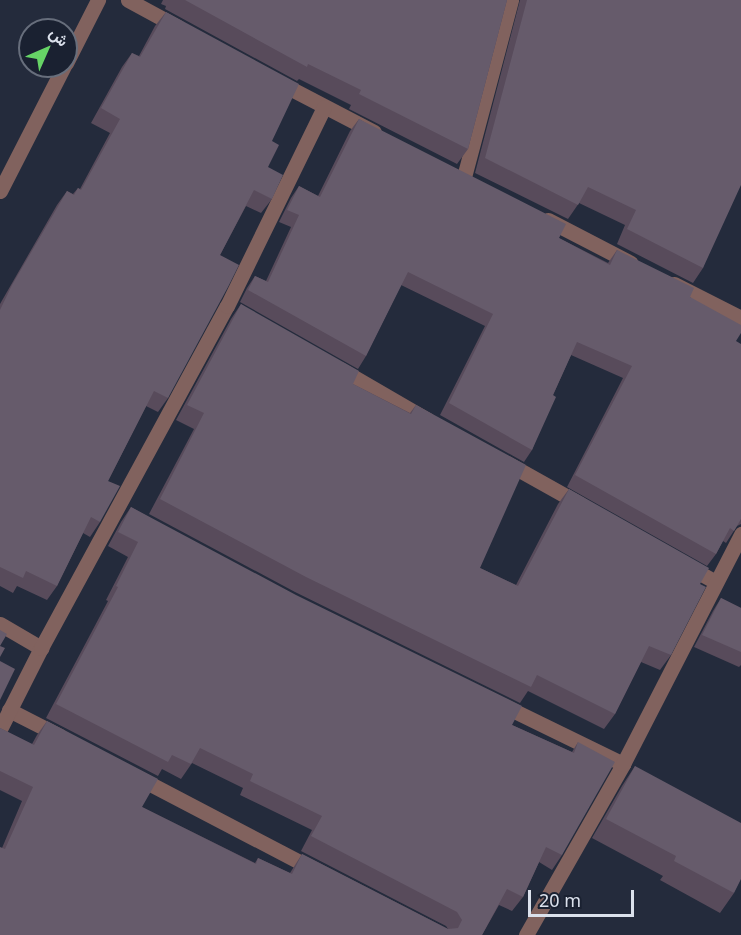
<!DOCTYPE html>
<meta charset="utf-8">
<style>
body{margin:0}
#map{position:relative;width:741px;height:935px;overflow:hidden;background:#242b3c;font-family:"Noto Sans",Vazirmatn,sans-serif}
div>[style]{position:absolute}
.minor>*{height:15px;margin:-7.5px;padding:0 7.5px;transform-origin:7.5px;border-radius:7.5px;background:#81625e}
.wall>*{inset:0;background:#584b5b}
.building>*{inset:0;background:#665b6b}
span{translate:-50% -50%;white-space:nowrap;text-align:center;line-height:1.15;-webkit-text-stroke:4.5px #1a2131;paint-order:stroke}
.north{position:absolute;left:18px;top:18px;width:60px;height:60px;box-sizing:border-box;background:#1a2131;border:2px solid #676e7c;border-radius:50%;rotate:45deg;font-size:16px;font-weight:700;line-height:24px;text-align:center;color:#dbe1ec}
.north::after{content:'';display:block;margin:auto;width:21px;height:27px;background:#66d466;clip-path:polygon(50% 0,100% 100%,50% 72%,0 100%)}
.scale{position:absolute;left:528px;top:890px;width:106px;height:27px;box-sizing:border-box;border:3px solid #dbe1ec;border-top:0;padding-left:8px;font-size:18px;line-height:21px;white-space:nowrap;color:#dbe1ec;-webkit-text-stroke:4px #1a2131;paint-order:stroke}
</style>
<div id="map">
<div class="minor">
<div style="left:128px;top:0;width:57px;rotate:28.4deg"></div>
<div style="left:66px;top:63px;width:71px;rotate:-63.1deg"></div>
<div style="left:278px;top:82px;width:108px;rotate:27.5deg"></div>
<div style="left:464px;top:177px;width:183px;rotate:-75.1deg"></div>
<div style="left:0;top:191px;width:140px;rotate:-62.9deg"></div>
<div style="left:548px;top:220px;width:93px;rotate:27.4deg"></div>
<div style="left:674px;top:284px;width:75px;rotate:26.9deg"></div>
<div style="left:340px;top:369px;width:102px;rotate:30.1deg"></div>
<div style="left:507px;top:463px;width:84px;rotate:29.3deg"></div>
<div style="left:687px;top:566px;width:33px;rotate:29deg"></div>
<div style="left:0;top:624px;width:48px;rotate:30.3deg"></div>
<div style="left:500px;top:704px;width:137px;rotate:26deg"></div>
<div style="left:9px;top:710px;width:57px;rotate:27deg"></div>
<div style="left:0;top:729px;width:91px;rotate:-63.2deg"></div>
<div style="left:41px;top:648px;width:389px;rotate:-61.5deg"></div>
<div style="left:227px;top:306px;width:221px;rotate:-64deg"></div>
<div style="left:137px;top:777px;width:201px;rotate:27.6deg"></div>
<div style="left:526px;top:935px;width:197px;rotate:-60.4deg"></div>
<div style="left:623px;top:764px;width:259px;rotate:-62.8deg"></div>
</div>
<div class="wall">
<div style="clip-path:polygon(163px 0,507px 0,468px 149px,457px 164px,349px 109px,351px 105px,299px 79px,297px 81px,165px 9px,166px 6px,161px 4px)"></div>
<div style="clip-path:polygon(520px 0,741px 0,703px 268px,693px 283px,617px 244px,625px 225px,579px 203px,568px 219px,475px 173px)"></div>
<div style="clip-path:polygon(166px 12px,272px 141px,268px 167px,272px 199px,261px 213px,246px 206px,220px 255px,168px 398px,158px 412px,146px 406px,108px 481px,100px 522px,90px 537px,83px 533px,57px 586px,47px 600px,17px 586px,13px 593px,0 586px,0 304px,57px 205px,67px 191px,73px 194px,78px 188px,80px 189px,110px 133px,91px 123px,122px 67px,132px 53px,139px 56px,155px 26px)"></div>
<div style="clip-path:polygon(359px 119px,559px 238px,608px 263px,617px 250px,690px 297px,736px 341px,741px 524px,737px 526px,726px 543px,723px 541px,716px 554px,707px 566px,567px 487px,623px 378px,571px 355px,553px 395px,532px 450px,524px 462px,440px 415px,485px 326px,401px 285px,366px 356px,358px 369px,240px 302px,247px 288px,255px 276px,266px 281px,291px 227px,279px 222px,291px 198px,299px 186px,318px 196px,350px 131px)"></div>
<div style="clip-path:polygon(241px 304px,353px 384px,410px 413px,416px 405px,480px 568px,516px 585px,558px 504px,569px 489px,700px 584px,671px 655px,660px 670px,641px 662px,615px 714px,604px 729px,528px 691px,520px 703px,295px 592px,149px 514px,194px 429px,176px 420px,231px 319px)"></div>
<div style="clip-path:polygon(131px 507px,512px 725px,572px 752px,578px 742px,562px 855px,552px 870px,539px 862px,523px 897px,512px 911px,499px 905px,482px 935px,0 935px,2px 848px,22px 801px,0 790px,0 728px,32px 744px,37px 735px,47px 721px,142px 807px,255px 863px,258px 858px,290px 873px,302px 854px,448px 929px,446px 926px,301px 851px,312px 830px,240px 795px,243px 788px,192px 763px,181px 779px,162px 769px,158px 776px,46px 718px,108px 601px,106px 600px,128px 557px,108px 546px,121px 522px)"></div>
<div style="clip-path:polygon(721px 598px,741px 608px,741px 665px,739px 667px,694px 647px,713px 611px)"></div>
<div style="clip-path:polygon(635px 766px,734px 893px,720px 913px,660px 880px,663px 876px,592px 838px,622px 786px)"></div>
</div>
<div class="building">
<div style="clip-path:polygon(185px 0,507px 0,468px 149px,359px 94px,361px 90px,308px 64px,307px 67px)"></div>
<div style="clip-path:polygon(527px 0,741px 0,741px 185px,703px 268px,627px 229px,636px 210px,588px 187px,578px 205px,485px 158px)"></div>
<div style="clip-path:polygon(166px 12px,299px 84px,272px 141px,279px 145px,268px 167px,283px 175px,272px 199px,254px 190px,220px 255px,239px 265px,228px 287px,168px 398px,154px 391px,108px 481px,120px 486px,100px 522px,91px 517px,57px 586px,26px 571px,23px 578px,0 567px,0 310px,12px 285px,67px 191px,74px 195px,78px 188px,81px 190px,120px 119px,101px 108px,132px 53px,140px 57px)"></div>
<div style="clip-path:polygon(359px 119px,566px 224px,559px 238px,610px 265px,617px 250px,694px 288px,690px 297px,741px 325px,741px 333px,736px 341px,741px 344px,741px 519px,734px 531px,730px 528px,716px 554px,575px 475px,632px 366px,577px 342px,553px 395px,556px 397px,532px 450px,449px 403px,493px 314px,408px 272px,366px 356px,248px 290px,255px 276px,268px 282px,299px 215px,287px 210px,299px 186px,320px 197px)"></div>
<div style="clip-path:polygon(241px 304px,359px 371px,353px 384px,411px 414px,416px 405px,526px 465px,480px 568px,518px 586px,569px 489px,709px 568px,700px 584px,706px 587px,671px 655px,649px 646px,615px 714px,537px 675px,531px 687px,306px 577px,160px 499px,204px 413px,187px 405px)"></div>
<div style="clip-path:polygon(131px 507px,296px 595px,522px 706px,512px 725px,574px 753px,578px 742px,615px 762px,562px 855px,546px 847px,523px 897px,507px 889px,482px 935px,0 935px,0 847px,5px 849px,33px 787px,0 771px,0 728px,34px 745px,47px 721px,158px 779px,142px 807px,256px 864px,258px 858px,292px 874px,302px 854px,448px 929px,458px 928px,462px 920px,457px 912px,311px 836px,322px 816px,250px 781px,253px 774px,200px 748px,191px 764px,172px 755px,168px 762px,56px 704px,118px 587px,116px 586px,138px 542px,118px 532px)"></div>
<div style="clip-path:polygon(721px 598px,741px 608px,741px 652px,702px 635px)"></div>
<div style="clip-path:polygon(0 630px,7px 634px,0 646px,5px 648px,0 657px)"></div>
<div style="clip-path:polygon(0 661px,15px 669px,0 700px)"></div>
<div style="clip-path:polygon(635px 766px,741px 823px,741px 879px,734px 893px,674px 861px,676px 856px,606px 819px)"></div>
</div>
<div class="north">ش</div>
<div class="scale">20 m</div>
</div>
